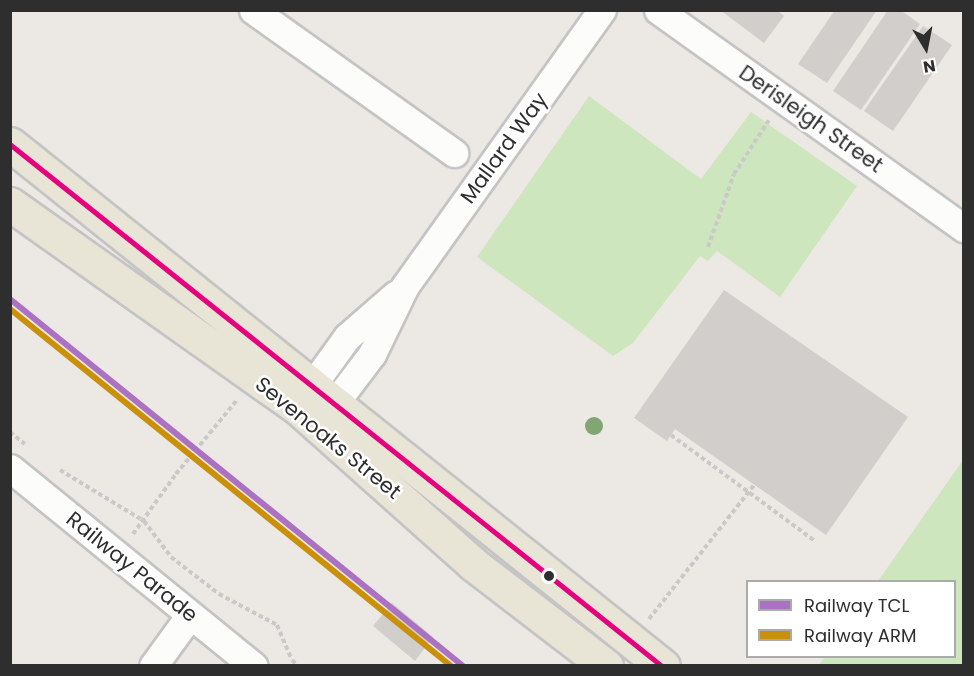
<!DOCTYPE html>
<style>
body{margin:0}
#map{position:relative;width:974px;height:676px;overflow:hidden;background:#ece8e4;font-family:Poppins,sans-serif}
div>[style]{position:absolute}
.green>*{inset:0;background:#cee6be}
.building>*{inset:0;background:#d1cecb}
.path>*{height:4px;margin-top:-2px;transform-origin:0;background:repeating-linear-gradient(90deg,#c9c9c8 0 4.5px,transparent 0 7.5px)}
.roads{filter:drop-shadow(2px 0 #c5c4c5) drop-shadow(-2px 0 #c5c4c5) drop-shadow(0 2px #c5c4c5) drop-shadow(0 -2px #c5c4c5)}
.minor>*{height:27px;margin:-13.5px;padding:0 13.5px;transform-origin:13.5px;border-radius:13.5px;background:#fcfcfb}
.major>*{height:33px;margin:-16.5px;padding:0 16.5px;transform-origin:16.5px;border-radius:16.5px;background:#e8e4d6}
.bus-1>*{height:4.5px;margin:-2.25px;padding:0 2.25px;transform-origin:2.25px;border-radius:2.25px;background:#e5007d}
.rail-1>*{height:6px;margin:-3px;padding:0 3px;transform-origin:3px;border-radius:3px;background:#ab72c2}
.rail-2>*{height:6px;margin:-3px;padding:0 3px;transform-origin:3px;border-radius:3px;background:#cb9009}
.trees>*{width:18px;height:18px;margin:-9px;border-radius:50%;background:#82a575}
.dots>*{width:16px;height:16px;translate:-50% -50%;box-sizing:border-box;border:3px solid #fff;border-radius:50%}
span{translate:-50% -50%;white-space:nowrap;text-align:center;line-height:1.15;-webkit-text-stroke:5px #fff;paint-order:stroke}
.street-label{font-size:21px;color:#2e2e2e}
.frame{position:absolute;inset:0;border:12px solid #2e2e2e;pointer-events:none}
.legend{position:absolute;left:746px;top:580px;width:210px;height:78px;box-sizing:border-box;background:#fff;border:2px solid #ababab;margin:0;padding:8px 10px;list-style:none;font-size:18px;color:#2e2e2e}
.legend li{display:flex;align-items:center;gap:12px;height:30px}
.legend b{width:30px;border:2px solid #ababab}
.north{position:absolute;left:896px;top:18px;width:60px;height:60px;-webkit-text-stroke:4px #fff;paint-order:stroke;rotate:170deg;font-size:16px;font-weight:700;line-height:24px;text-align:center;color:#2e2e2e}
.north::after{content:'';display:block;margin:auto;width:21px;height:27px;background:#2e2e2e;clip-path:polygon(50% 0,100% 100%,50% 72%,0 100%)}
</style>
<div id="map">
<div class="green">
<div style="clip-path:polygon(589px 96px,701px 179px,751px 112px,857px 186px,780px 297px,717px 251px,708px 261px,700px 256px,633px 343px,613px 356px,477px 257px)"></div>
<div style="clip-path:polygon(963px 460px,963px 665px,819px 665px,825px 657px,954px 656px,954px 582px,878px 581px)"></div>
</div>
<div class="building">
<div style="clip-path:polygon(720px 10px,777px 10px,784px 16px,764px 43px)"></div>
<div style="clip-path:polygon(835px 10px,877px 10px,827px 83px,798px 64px)"></div>
<div style="clip-path:polygon(888px 10px,900px 10px,920px 24px,861px 110px,833px 91px)"></div>
<div style="clip-path:polygon(923px 26px,952px 45px,893px 131px,864px 111px)"></div>
<div style="clip-path:polygon(724px 290px,908px 417px,826px 535px,675px 429px,667px 441px,634px 418px)"></div>
<div style="clip-path:polygon(392px 603px,433px 637px,415px 661px,373px 626px)"></div>
</div>
<div class="path">
<div style="left:708px;top:247px;width:77px;rotate:-70.4deg"></div>
<div style="left:734px;top:174px;width:64px;rotate:-57.1deg"></div>
<div style="left:10px;top:432px;width:19px;rotate:39deg"></div>
<div style="left:671px;top:435px;width:179px;rotate:36.4deg"></div>
<div style="left:60px;top:470px;width:98px;rotate:31.3deg"></div>
<div style="left:144px;top:521px;width:45px;rotate:53.1deg"></div>
<div style="left:171px;top:557px;width:61px;rotate:37.6deg"></div>
<div style="left:219px;top:594px;width:66px;rotate:28.1deg"></div>
<div style="left:277px;top:625px;width:38px;rotate:67deg"></div>
<div style="left:292px;top:660px;width:8px;rotate:45deg"></div>
<div style="left:133px;top:534px;width:74px;rotate:-54.4deg"></div>
<div style="left:176px;top:474px;width:96px;rotate:-50.5deg"></div>
<div style="left:649px;top:619px;width:170px;rotate:-51.9deg"></div>
</div>
<div class="roads">
<div class="minor">
<div style="left:253px;top:10px;width:247px;rotate:35.4deg"></div>
<div style="left:658px;top:10px;width:376px;rotate:35.5deg"></div>
<div style="left:300px;top:402px;width:80px;rotate:-54.1deg"></div>
<div style="left:347px;top:337px;width:64px;rotate:-41.2deg"></div>
<div style="left:322px;top:420px;width:83px;rotate:-52.9deg"></div>
<div style="left:372px;top:354px;width:76px;rotate:-64.1deg"></div>
<div style="left:405px;top:286px;width:339px;rotate:-54.5deg"></div>
<div style="left:10px;top:468px;width:314px;rotate:39.1deg"></div>
<div style="left:153px;top:666px;width:63px;rotate:-54deg"></div>
</div>
<div class="major">
<div style="left:10px;top:144px;width:836px;rotate:38.64deg"></div>
<div style="left:10px;top:204px;width:352px;rotate:35.3deg"></div>
<div style="left:297px;top:407px;width:236px;rotate:41.7deg"></div>
<div style="left:473px;top:564px;width:168px;rotate:37.5deg"></div>
</div>
</div>
<div class="bus-1">
<div style="left:10px;top:144px;width:835px;rotate:38.68deg"></div>
</div>
<div class="rail-1">
<div style="left:10px;top:299px;width:583px;rotate:39.01deg"></div>
</div>
<div class="rail-2">
<div style="left:10px;top:309px;width:567px;rotate:38.99deg"></div>
</div>
<div class="trees">
<div style="left:594px;top:426px"></div>
</div>
<div class="dots">
<div style="left:549px;top:576px;background:#2e2e2e"></div>
</div>
<div class="street-label">
<span style="left:811px;top:119px;rotate:35deg">Derisleigh Street</span>
<span style="left:504px;top:148px;rotate:-54deg">Mallard Way</span>
<span style="left:328px;top:438px;rotate:39deg">Sevenoaks Street</span>
<span style="left:132px;top:567px;rotate:39deg">Railway Parade</span>
</div>
<div class="frame"></div>
<ul class="legend">
<li><b style="height:8px;background:#ab72c2"></b>Railway TCL</li>
<li><b style="height:8px;background:#cb9009"></b>Railway ARM</li>
</ul>
<div class="north">N</div>
</div>
